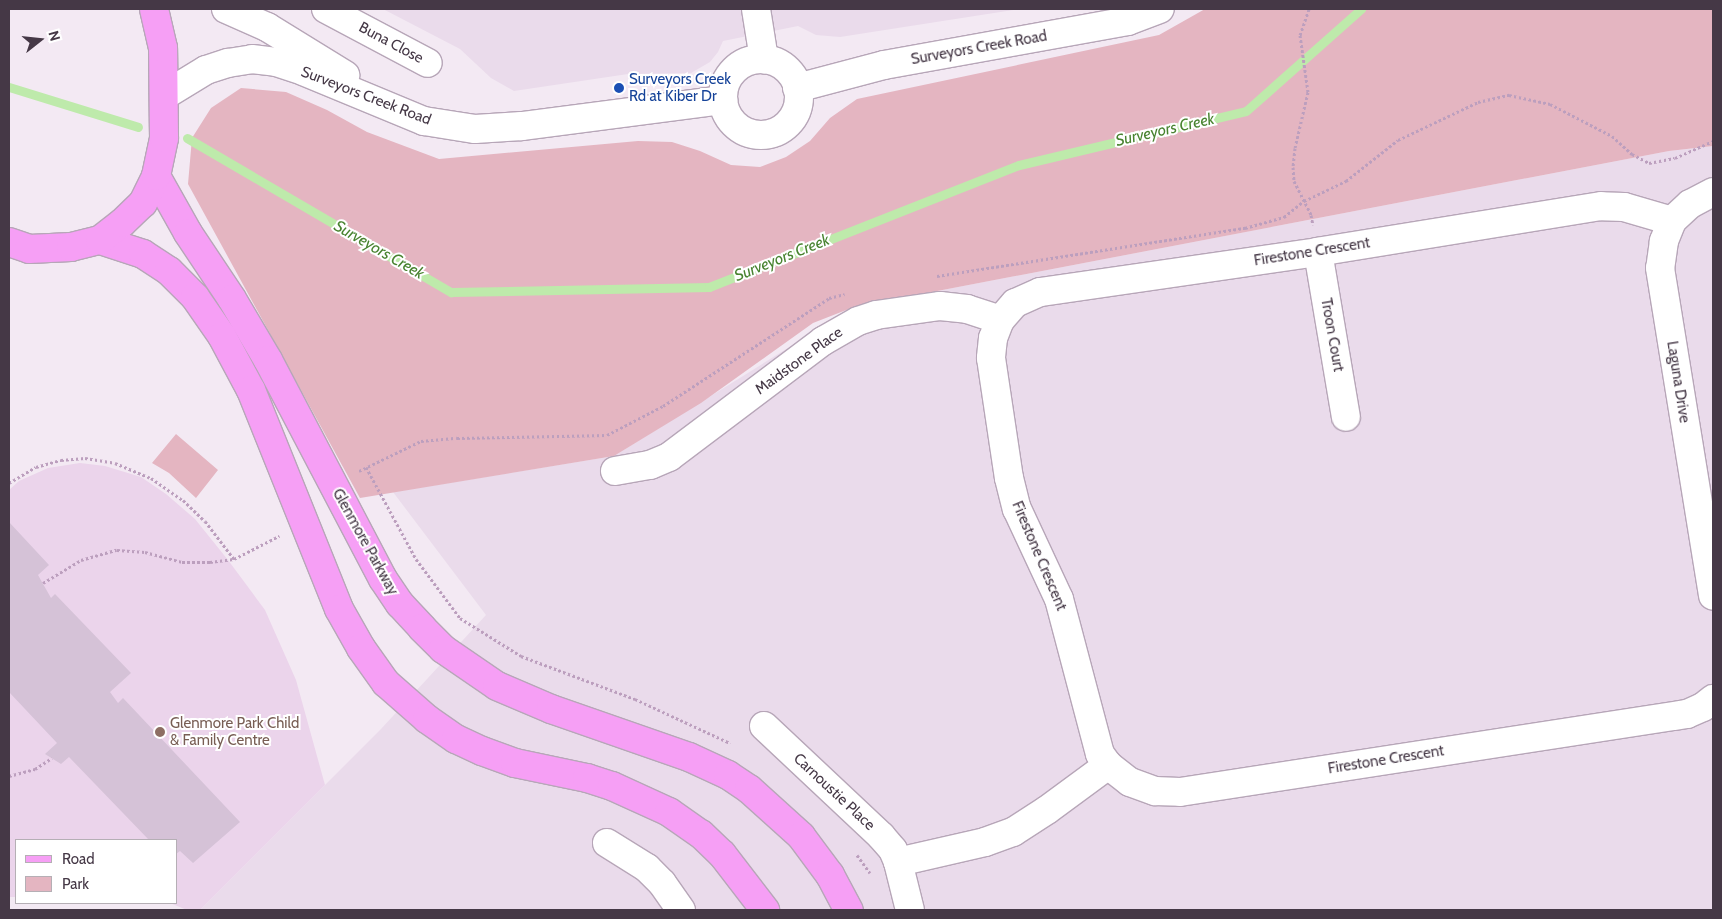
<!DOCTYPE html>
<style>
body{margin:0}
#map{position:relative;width:1722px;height:919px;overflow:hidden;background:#f3e9f3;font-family:Cabin,sans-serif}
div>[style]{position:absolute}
.residential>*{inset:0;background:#eadbeb}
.education>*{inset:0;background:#ebd4eb}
.green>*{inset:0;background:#e4b5c1}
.stream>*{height:9px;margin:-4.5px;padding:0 4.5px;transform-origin:4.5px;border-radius:4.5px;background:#beeaab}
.building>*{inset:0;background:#d5c2d7}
.path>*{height:3px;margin-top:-1.5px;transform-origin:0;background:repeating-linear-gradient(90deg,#bc9fbe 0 2.5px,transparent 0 5px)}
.roads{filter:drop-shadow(1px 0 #b7a6b8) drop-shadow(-1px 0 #b7a6b8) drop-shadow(0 1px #b7a6b8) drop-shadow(0 -1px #b7a6b8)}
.minor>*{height:28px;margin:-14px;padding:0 14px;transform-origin:14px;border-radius:14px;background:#fff}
.minor>.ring{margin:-14px;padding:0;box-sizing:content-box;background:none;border:28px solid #fff;border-radius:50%}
.major>*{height:28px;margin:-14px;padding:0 14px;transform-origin:14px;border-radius:14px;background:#f69ff5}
.dots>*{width:14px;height:14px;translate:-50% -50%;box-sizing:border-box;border:2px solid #fff;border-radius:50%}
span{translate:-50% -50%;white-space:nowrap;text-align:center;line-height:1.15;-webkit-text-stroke:4px #fff;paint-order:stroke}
.street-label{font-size:15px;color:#453846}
.transit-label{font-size:15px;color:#164399}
.left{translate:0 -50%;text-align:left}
.education-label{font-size:15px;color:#785e54}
.water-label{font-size:16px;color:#488330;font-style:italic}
.frame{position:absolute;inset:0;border:10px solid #453846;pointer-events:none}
.legend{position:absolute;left:15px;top:839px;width:162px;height:65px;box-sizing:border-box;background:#fff;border:1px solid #b5afb5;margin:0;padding:6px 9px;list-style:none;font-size:15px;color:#453846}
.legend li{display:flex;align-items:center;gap:10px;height:25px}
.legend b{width:25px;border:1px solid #b5afb5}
.north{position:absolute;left:15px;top:15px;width:50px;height:50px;-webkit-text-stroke:4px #fff;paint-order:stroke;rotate:74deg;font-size:14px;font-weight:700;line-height:20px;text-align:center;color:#453846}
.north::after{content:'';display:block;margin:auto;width:18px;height:22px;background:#453846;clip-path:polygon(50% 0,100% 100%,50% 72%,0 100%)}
</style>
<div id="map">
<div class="residential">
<div style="clip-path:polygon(383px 9px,1019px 9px,840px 37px,816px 35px,798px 26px,723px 41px,718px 52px,710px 62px,691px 73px,628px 74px,514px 91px,491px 78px,460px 49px)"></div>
<div style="clip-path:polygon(1713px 146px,1713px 910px,200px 910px,381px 729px,486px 615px,393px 492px,614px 456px,854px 307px,1669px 151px)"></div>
</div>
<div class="education">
<div style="clip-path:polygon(80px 463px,105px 466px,141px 477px,166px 494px,195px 519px,228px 560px,265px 610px,296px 680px,325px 785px,200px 910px,187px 910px,170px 903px,176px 903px,176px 840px,16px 840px,16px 897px,9px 897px,9px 490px,19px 481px,48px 468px)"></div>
</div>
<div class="green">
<div style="clip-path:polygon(1205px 9px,1713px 9px,1713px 146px,1669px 151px,854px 307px,813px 323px,701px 403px,614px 456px,360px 498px,188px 184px,192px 138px,211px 108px,241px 88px,286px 92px,327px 110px,367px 132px,439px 159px,638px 141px,672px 142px,700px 151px,731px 165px,760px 167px,786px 157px,810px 141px,830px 118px,857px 99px,1159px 35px)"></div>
<div style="clip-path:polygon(176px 434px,218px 470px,196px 498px,169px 473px,152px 463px)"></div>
</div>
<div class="stream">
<div style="left:9px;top:87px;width:135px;rotate:17.2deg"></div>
<div style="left:187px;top:138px;width:306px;rotate:30.3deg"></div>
<div style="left:451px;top:292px;width:258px;rotate:-1.1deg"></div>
<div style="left:709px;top:287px;width:333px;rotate:-21.5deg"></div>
<div style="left:1019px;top:165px;width:233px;rotate:-13.4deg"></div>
<div style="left:1246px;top:111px;width:154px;rotate:-41.6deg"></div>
</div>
<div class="building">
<div style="clip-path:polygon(9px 522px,49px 565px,38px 575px,51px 598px,55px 594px,131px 673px,110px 692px,118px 703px,123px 698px,240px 822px,193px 863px,180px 851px,176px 854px,176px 840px,149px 840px,69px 757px,61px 764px,45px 754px,57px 743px,9px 692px)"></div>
</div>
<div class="path">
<div style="left:1309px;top:9px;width:28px;rotate:109deg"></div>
<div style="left:1300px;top:35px;width:58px;rotate:82deg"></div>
<div style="left:1308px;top:92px;width:57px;rotate:103.1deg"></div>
<div style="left:1295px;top:148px;width:19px;rotate:96deg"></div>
<div style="left:1293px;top:167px;width:14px;rotate:86deg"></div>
<div style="left:1294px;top:181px;width:38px;rotate:63deg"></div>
<div style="left:1311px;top:215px;width:10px;rotate:79deg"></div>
<div style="left:937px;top:276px;width:312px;rotate:-8.9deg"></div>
<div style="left:1245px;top:228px;width:41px;rotate:-15.8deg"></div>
<div style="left:1284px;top:217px;width:26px;rotate:-39deg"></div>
<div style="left:1304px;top:201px;width:47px;rotate:-25.5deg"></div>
<div style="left:1346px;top:181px;width:66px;rotate:-38.3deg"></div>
<div style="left:1398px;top:140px;width:89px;rotate:-25.4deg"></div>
<div style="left:1478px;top:102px;width:32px;rotate:-13deg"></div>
<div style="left:1509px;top:95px;width:42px;rotate:12.4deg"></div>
<div style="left:1550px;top:104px;width:70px;rotate:27.3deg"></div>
<div style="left:1612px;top:136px;width:27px;rotate:42deg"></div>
<div style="left:1632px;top:154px;width:19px;rotate:28deg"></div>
<div style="left:1649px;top:163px;width:26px;rotate:-11deg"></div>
<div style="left:1675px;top:158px;width:42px;rotate:-24.1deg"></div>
<div style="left:366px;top:467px;width:105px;rotate:61.5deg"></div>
<div style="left:416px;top:559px;width:74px;rotate:53.3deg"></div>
<div style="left:460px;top:618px;width:72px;rotate:31.9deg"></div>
<div style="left:521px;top:656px;width:122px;rotate:20.7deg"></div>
<div style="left:635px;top:699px;width:105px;rotate:24.9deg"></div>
<div style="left:359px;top:471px;width:69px;rotate:-25.8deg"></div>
<div style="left:421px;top:441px;width:36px;rotate:-5deg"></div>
<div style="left:457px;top:438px;width:150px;rotate:-1.1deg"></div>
<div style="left:607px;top:435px;width:63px;rotate:-27.4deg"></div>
<div style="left:663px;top:406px;width:198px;rotate:-33deg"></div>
<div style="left:829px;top:298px;width:16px;rotate:-14deg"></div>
<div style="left:9px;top:483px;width:31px;rotate:-31deg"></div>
<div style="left:36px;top:467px;width:26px;rotate:-16deg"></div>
<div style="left:61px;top:460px;width:24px;rotate:-5deg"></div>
<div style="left:85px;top:458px;width:30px;rotate:9deg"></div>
<div style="left:115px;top:463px;width:39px;rotate:23deg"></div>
<div style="left:151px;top:478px;width:39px;rotate:35deg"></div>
<div style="left:183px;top:500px;width:30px;rotate:44deg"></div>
<div style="left:205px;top:521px;width:48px;rotate:52.7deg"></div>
<div style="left:234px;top:559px;width:51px;rotate:-27.1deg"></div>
<div style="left:43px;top:583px;width:44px;rotate:-31.2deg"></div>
<div style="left:81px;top:560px;width:37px;rotate:-16deg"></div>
<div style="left:117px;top:550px;width:28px;rotate:4deg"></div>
<div style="left:145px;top:552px;width:38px;rotate:15deg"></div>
<div style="left:182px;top:562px;width:28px"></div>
<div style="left:210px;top:562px;width:24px;rotate:-7deg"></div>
<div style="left:9px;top:776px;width:27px;rotate:-15deg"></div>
<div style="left:35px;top:769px;width:20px;rotate:-33deg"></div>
<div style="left:857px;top:855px;width:22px;rotate:54deg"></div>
</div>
<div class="roads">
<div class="minor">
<div style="left:226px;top:9px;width:45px;rotate:23.7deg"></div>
<div style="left:267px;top:27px;width:92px;rotate:31.6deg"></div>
<div style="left:326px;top:9px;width:115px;rotate:27.9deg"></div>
<div style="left:756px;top:9px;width:51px;rotate:80.9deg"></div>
<div class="ring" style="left:723px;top:59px;width:48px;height:48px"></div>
<div style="left:797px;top:88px;width:90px;rotate:-14.8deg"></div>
<div style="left:884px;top:65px;width:248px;rotate:-10.2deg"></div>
<div style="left:1128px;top:21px;width:34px;rotate:-21deg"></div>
<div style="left:165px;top:95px;width:48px;rotate:-31.4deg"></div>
<div style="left:206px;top:70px;width:23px;rotate:-18deg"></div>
<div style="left:228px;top:63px;width:24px;rotate:-9deg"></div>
<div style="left:252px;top:59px;width:24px;rotate:7deg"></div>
<div style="left:276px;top:62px;width:28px;rotate:18deg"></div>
<div style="left:303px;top:71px;width:131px;rotate:22.5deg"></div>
<div style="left:424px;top:121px;width:52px;rotate:8.9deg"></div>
<div style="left:475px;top:129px;width:47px;rotate:-3.7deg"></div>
<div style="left:522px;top:126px;width:203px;rotate:-7.4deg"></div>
<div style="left:1713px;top:192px;width:26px;rotate:152deg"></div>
<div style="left:1690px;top:204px;width:25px;rotate:137deg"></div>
<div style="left:1672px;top:221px;width:22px;rotate:112deg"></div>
<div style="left:1664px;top:241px;width:27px;rotate:98deg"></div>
<div style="left:1660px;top:268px;width:332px;rotate:80.8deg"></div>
<div style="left:1672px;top:221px;width:50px;rotate:-163.7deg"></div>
<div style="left:1624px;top:207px;width:23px;rotate:-178deg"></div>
<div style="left:1601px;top:206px;width:287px;rotate:170.8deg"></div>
<div style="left:1318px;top:252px;width:281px;rotate:171.8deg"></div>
<div style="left:1040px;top:292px;width:27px;rotate:156deg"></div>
<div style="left:1015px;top:303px;width:23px;rotate:131deg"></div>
<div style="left:1000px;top:320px;width:19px;rotate:111deg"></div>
<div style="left:993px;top:338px;width:20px;rotate:96deg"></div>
<div style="left:991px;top:358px;width:121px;rotate:81.5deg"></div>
<div style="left:1009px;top:478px;width:32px;rotate:76deg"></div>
<div style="left:1017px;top:509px;width:99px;rotate:65deg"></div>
<div style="left:1059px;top:599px;width:160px;rotate:75.2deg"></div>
<div style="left:1100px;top:754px;width:14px;rotate:54deg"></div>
<div style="left:1108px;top:765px;width:28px;rotate:38deg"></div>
<div style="left:1130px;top:782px;width:27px;rotate:20deg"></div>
<div style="left:1155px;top:791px;width:25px;rotate:2deg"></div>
<div style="left:1180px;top:792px;width:513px;rotate:-8.75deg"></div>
<div style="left:1687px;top:714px;width:17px;rotate:-24deg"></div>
<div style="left:1703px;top:707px;width:13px;rotate:-39deg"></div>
<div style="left:1318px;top:252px;width:167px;rotate:80.4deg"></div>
<div style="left:615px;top:471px;width:36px;rotate:-10deg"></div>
<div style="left:650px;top:465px;width:21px;rotate:-23deg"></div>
<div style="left:669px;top:457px;width:193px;rotate:-37deg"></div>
<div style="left:823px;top:341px;width:40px;rotate:-29.7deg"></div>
<div style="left:858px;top:321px;width:19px;rotate:-18deg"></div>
<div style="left:876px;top:315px;width:65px;rotate:-8deg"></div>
<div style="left:940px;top:306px;width:27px;rotate:6deg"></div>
<div style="left:967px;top:309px;width:35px;rotate:18deg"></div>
<div style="left:764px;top:726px;width:161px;rotate:43.2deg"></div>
<div style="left:881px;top:836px;width:18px;rotate:49deg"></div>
<div style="left:893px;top:850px;width:13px;rotate:67deg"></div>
<div style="left:898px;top:862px;width:49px;rotate:76deg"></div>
<div style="left:607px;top:843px;width:47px;rotate:32deg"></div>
<div style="left:647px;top:868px;width:21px;rotate:45deg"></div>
<div style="left:662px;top:883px;width:33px;rotate:55deg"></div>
<div style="left:898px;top:862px;width:89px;rotate:-12.9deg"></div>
<div style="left:985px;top:842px;width:30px;rotate:-20deg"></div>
<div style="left:1013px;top:832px;width:40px;rotate:-32.9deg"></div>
<div style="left:1047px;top:810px;width:76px;rotate:-36.4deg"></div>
</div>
<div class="major">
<div style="left:156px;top:176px;width:65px;rotate:60.7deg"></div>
<div style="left:188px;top:233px;width:79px;rotate:56.3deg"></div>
<div style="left:232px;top:299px;width:71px;rotate:59.5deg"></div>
<div style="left:268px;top:360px;width:247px;rotate:62.3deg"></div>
<div style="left:383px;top:579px;width:30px;rotate:56deg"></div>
<div style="left:400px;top:604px;width:33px;rotate:47deg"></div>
<div style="left:422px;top:628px;width:30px;rotate:45deg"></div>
<div style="left:443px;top:649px;width:65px;rotate:34.4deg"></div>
<div style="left:497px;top:686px;width:59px;rotate:23.1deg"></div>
<div style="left:551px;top:709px;width:146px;rotate:19.2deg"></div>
<div style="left:689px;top:757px;width:43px;rotate:24.8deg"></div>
<div style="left:728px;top:775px;width:25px;rotate:34deg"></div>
<div style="left:749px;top:789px;width:70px;rotate:42.1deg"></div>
<div style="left:801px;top:836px;width:49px;rotate:53.4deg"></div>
<div style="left:830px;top:875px;width:40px;rotate:62deg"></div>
<div style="left:100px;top:240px;width:45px;rotate:18deg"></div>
<div style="left:143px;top:254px;width:31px;rotate:33deg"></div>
<div style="left:169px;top:271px;width:37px;rotate:45deg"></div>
<div style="left:195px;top:297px;width:47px;rotate:55.3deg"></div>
<div style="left:222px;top:336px;width:61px;rotate:61.8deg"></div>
<div style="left:251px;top:390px;width:236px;rotate:68.1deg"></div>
<div style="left:339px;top:609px;width:45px;rotate:60.6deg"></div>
<div style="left:361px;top:648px;width:43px;rotate:54.5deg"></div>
<div style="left:386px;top:683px;width:55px;rotate:41.3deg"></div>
<div style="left:427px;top:719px;width:35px;rotate:35deg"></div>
<div style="left:456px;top:739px;width:29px;rotate:25deg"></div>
<div style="left:482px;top:751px;width:35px;rotate:20deg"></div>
<div style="left:515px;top:763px;width:74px;rotate:11.8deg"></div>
<div style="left:587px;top:778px;width:26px;rotate:18deg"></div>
<div style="left:612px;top:786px;width:63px;rotate:24.5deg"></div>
<div style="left:669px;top:812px;width:39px;rotate:35deg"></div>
<div style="left:701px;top:834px;width:29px;rotate:44deg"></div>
<div style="left:722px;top:854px;width:71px;rotate:52.5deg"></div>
<div style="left:9px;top:242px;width:21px;rotate:19deg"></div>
<div style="left:29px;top:249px;width:42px;rotate:-2.7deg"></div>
<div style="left:71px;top:247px;width:30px;rotate:-14deg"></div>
<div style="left:100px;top:240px;width:28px;rotate:-38deg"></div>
<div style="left:122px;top:223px;width:29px;rotate:-44deg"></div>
<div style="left:143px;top:203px;width:30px;rotate:-64deg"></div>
<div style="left:156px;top:176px;width:39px;rotate:-78deg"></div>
<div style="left:164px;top:138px;width:90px;rotate:-90.6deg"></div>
<div style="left:163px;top:48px;width:40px;rotate:-103deg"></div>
</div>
</div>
<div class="dots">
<div style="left:619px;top:88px;background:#1a4fb4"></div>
<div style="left:160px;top:732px;background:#8d6e63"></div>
</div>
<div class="street-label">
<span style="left:391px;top:43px;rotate:28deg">Buna Close</span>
<span style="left:979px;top:48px;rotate:-10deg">Surveyors Creek Road</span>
<span style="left:366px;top:96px;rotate:21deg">Surveyors Creek Road</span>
<span style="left:1312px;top:252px;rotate:-9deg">Firestone Crescent</span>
<span style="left:1332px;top:335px;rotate:80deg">Troon Court</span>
<span style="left:799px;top:361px;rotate:-36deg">Maidstone Place</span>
<span style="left:1678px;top:382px;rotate:81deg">Laguna Drive</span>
<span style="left:365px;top:542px;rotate:61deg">Glenmore Parkway</span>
<span style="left:1039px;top:556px;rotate:67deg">Firestone Crescent</span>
<span style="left:1386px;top:760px;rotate:-9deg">Firestone Crescent</span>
<span style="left:834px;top:792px;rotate:43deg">Carnoustie Place</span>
</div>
<div class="transit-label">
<span class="left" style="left:629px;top:88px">Surveyors Creek<br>Rd at Kiber Dr</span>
</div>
<div class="education-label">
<span class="left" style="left:170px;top:732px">Glenmore Park Child<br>&amp; Family Centre</span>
</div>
<div class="water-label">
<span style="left:1165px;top:130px;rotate:-13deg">Surveyors Creek</span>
<span style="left:379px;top:250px;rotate:30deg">Surveyors Creek</span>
<span style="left:782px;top:258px;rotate:-22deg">Surveyors Creek</span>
</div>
<div class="frame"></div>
<ul class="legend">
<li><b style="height:6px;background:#f69ff5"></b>Road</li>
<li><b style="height:14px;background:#e4b5c1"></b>Park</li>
</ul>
<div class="north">N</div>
</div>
